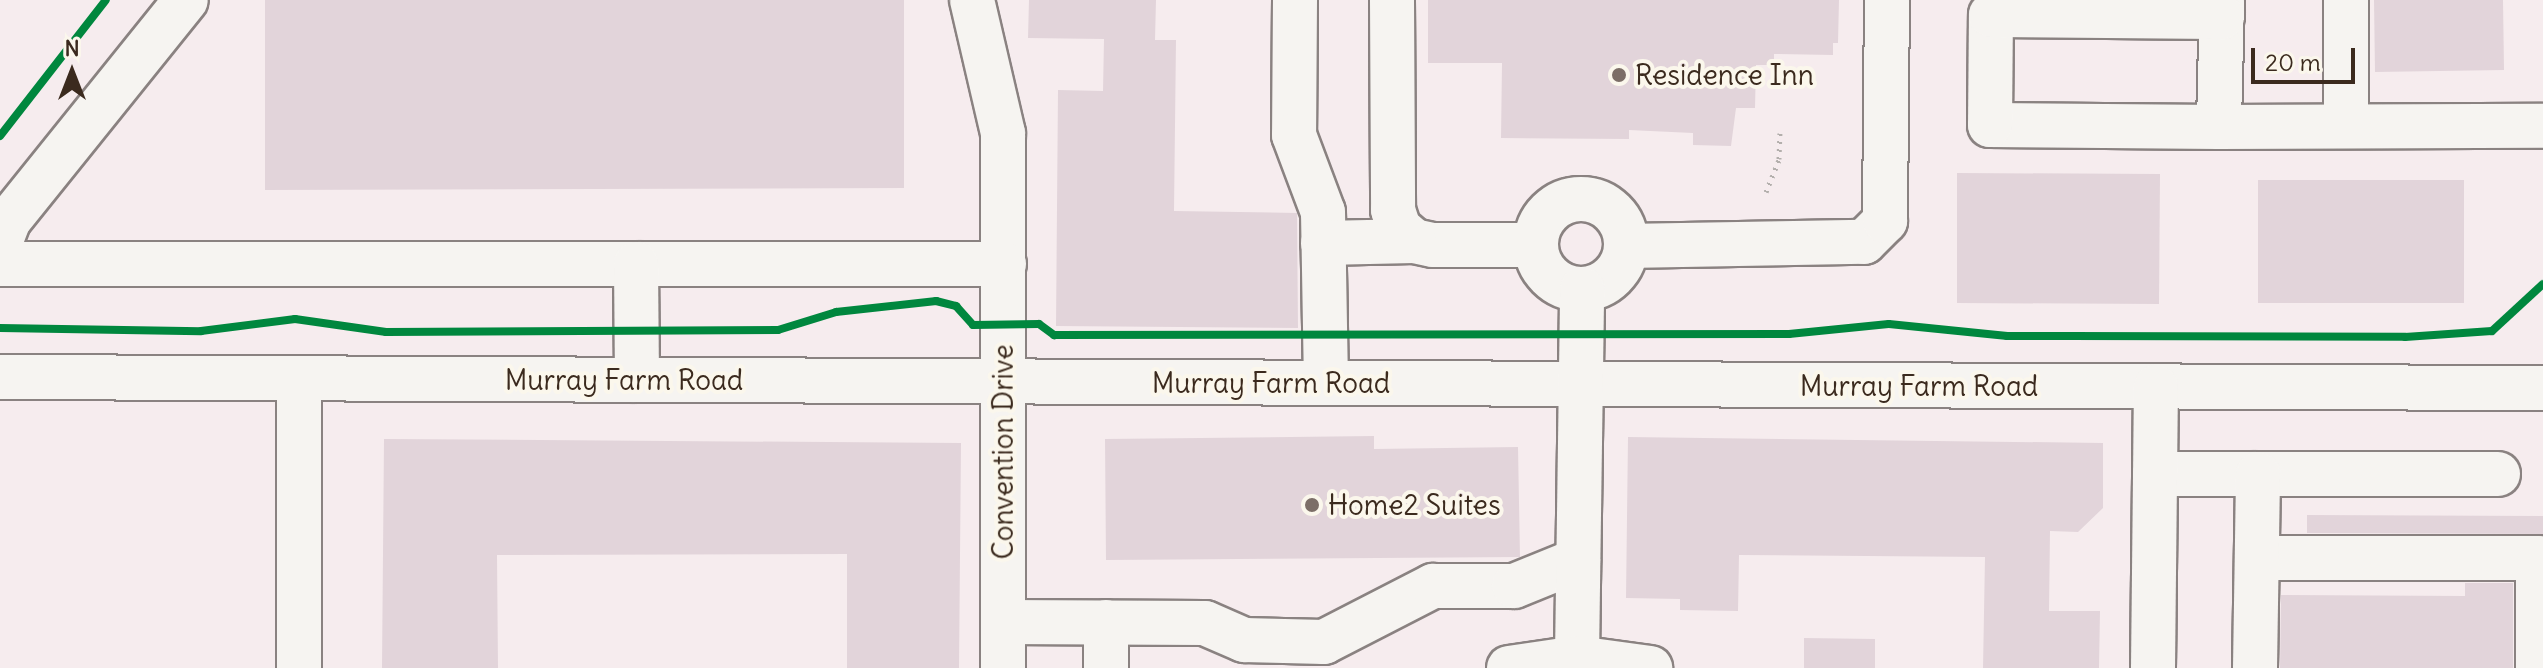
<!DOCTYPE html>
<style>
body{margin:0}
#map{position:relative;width:2543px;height:668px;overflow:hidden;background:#f6ecee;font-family:Delius,sans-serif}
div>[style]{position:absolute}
.building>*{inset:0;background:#e2d4da}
.path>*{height:5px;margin-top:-2.5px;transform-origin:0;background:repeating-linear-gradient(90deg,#b3afac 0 2px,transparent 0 8px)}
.roads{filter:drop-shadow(2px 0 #8a8281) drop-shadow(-2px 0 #8a8281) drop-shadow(0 2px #8a8281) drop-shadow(0 -2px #8a8281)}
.minor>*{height:44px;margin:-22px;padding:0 22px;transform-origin:22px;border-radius:22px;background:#f6f4f1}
.minor>.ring{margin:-22px;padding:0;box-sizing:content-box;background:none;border:44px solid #f6f4f1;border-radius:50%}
.cycleway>*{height:8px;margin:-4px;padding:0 4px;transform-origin:4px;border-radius:4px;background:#00873e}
.dots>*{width:22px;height:22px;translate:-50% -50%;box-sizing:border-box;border:4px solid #fbf7ec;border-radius:50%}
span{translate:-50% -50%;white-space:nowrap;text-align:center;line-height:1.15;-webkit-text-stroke:8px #fbf7ec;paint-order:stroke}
.poi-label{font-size:28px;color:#3b2a1e}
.left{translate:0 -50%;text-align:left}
.street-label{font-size:28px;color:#3b2a1e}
.north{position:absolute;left:32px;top:32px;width:80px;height:80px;-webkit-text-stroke:6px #fbf7ec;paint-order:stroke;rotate:0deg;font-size:22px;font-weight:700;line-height:32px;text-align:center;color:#3b2a1e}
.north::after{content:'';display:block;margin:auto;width:28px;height:36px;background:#3b2a1e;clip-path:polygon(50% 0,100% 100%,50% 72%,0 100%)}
.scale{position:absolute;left:2251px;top:48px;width:104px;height:36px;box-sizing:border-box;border:4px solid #3b2a1e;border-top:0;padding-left:10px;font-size:24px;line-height:28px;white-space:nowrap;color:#3b2a1e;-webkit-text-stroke:6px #fbf7ec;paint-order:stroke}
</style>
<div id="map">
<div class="building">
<div style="clip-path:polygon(265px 0,904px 0,904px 188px,265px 190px)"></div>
<div style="clip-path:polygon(1029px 0,1156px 0,1155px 40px,1176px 40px,1174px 211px,1297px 213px,1298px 328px,1056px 326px,1058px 90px,1103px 91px,1104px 39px,1028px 38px)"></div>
<div style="clip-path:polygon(1428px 0,1839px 0,1838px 43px,1833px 43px,1833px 55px,1774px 54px,1774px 65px,1756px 65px,1755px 108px,1736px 108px,1731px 146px,1693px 145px,1693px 133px,1629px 130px,1629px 139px,1501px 138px,1502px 63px,1428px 63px)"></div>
<div style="clip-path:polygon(2374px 0,2503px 0,2504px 70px,2375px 72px)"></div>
<div style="clip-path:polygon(1957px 173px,2160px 174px,2159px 304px,1957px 303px)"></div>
<div style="clip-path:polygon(2258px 180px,2464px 180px,2464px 303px,2258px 303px)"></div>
<div style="clip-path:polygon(1374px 436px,1374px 449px,1518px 447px,1520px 557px,1106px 560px,1105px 439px)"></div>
<div style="clip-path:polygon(1628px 437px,2103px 443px,2103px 508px,2078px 532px,2050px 531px,2049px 611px,2100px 611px,2099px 668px,1983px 668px,1985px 557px,1739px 555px,1738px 611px,1680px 610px,1680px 599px,1626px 598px)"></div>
<div style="clip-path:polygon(384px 439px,961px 443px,959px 668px,847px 668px,847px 554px,497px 555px,498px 668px,382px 668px)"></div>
<div style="clip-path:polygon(2307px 515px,2543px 516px,2543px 534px,2307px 533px)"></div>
<div style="clip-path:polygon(2465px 583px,2513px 583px,2513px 668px,2280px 668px,2281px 595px,2465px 596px)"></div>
<div style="clip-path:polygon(1804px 638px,1875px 639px,1875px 668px,1804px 668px)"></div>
</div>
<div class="path">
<div style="left:1766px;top:192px;width:35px;rotate:-68deg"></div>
<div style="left:1779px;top:159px;width:26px;rotate:-88deg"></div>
</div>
<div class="roads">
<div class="minor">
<div style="left:972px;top:0;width:137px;rotate:76.9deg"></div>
<div style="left:1003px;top:133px;width:535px;rotate:90deg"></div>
<div style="left:1295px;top:0;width:135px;rotate:90.4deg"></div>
<div style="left:1294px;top:135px;width:82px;rotate:69.4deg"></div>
<div style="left:1323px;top:212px;width:171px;rotate:89deg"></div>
<div style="left:1392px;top:0;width:210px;rotate:89.7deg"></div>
<div style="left:1393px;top:210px;width:19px;rotate:72deg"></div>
<div style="left:1399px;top:228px;width:20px;rotate:41deg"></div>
<div style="left:1414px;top:241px;width:19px;rotate:12deg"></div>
<div style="left:1433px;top:245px;width:102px"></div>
<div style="left:2222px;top:0;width:127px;rotate:91.4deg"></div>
<div style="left:2219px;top:127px;width:324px;rotate:-0.2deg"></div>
<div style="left:2346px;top:123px;width:123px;rotate:-90deg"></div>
<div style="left:2219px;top:127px;width:229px;rotate:-179.5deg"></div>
<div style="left:1990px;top:125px;width:110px;rotate:-89.5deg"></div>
<div style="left:1991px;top:15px;width:231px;rotate:0.5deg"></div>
<div class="ring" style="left:1536px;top:199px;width:46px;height:46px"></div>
<div style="left:0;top:243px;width:25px;rotate:-69deg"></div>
<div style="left:9px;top:220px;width:282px;rotate:-51.2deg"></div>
<div style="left:1323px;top:243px;width:91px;rotate:-1.3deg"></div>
<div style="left:1626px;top:246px;width:238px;rotate:-1deg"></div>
<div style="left:1864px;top:242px;width:30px;rotate:-45deg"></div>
<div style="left:1885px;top:221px;width:221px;rotate:-89.5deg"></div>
<div style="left:0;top:264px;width:1004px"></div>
<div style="left:636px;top:264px;width:116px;rotate:89.5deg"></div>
<div style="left:0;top:377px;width:2543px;rotate:0.25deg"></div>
<div style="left:2155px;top:474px;width:343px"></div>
<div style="left:2257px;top:558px;width:281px"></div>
<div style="left:2538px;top:558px;width:110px;rotate:90deg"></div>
<div style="left:1003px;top:622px;width:202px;rotate:0.3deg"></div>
<div style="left:1205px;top:623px;width:43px;rotate:23.6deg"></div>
<div style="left:1244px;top:640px;width:80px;rotate:1.4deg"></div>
<div style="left:1324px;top:642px;width:123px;rotate:-27.2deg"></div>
<div style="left:1433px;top:586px;width:81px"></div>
<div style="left:1514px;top:586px;width:69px;rotate:-22.1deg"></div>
<div style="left:1577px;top:658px;width:369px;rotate:-89.2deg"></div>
<div style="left:299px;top:668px;width:289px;rotate:-90deg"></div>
<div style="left:1106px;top:668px;width:46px;rotate:-90deg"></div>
<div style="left:1509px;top:668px;width:69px;rotate:-8.4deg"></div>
<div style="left:1577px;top:658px;width:74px;rotate:7.8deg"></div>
<div style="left:2153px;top:668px;width:281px;rotate:-89.4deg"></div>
<div style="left:2255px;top:668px;width:194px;rotate:-89.1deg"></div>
</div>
</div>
<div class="cycleway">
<div style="left:0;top:136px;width:172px;rotate:-52.1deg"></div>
<div style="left:0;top:328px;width:201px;rotate:0.9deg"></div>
<div style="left:201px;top:331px;width:95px;rotate:-7.3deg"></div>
<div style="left:295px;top:319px;width:92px;rotate:8.1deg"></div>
<div style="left:386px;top:332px;width:392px;rotate:-0.3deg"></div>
<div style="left:778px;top:330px;width:61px;rotate:-17.2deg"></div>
<div style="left:836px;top:312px;width:101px;rotate:-6.3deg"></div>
<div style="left:936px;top:301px;width:21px;rotate:14deg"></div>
<div style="left:956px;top:306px;width:25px;rotate:48deg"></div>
<div style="left:973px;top:325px;width:66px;rotate:-0.9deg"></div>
<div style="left:1039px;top:324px;width:19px;rotate:36deg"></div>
<div style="left:1054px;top:335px;width:735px;rotate:-0.08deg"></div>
<div style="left:1789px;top:334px;width:100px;rotate:-5.7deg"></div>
<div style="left:1889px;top:324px;width:119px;rotate:5.8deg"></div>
<div style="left:2007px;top:336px;width:398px;rotate:0.1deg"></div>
<div style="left:2405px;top:337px;width:87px;rotate:-3.9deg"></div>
<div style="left:2492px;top:331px;width:69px;rotate:-42.7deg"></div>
</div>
<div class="dots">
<div style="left:1619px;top:75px;background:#7c6e67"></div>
<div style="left:1312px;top:505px;background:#7c6e67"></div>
</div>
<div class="poi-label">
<span class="left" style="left:1635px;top:75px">Residence Inn</span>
<span class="left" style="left:1328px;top:505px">Home2 Suites</span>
</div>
<div class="street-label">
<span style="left:624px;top:380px">Murray Farm Road</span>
<span style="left:1271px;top:383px">Murray Farm Road</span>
<span style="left:1919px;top:386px">Murray Farm Road</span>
<span style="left:1003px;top:452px;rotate:-90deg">Convention Drive</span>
</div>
<div class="north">N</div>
<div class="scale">20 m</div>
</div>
